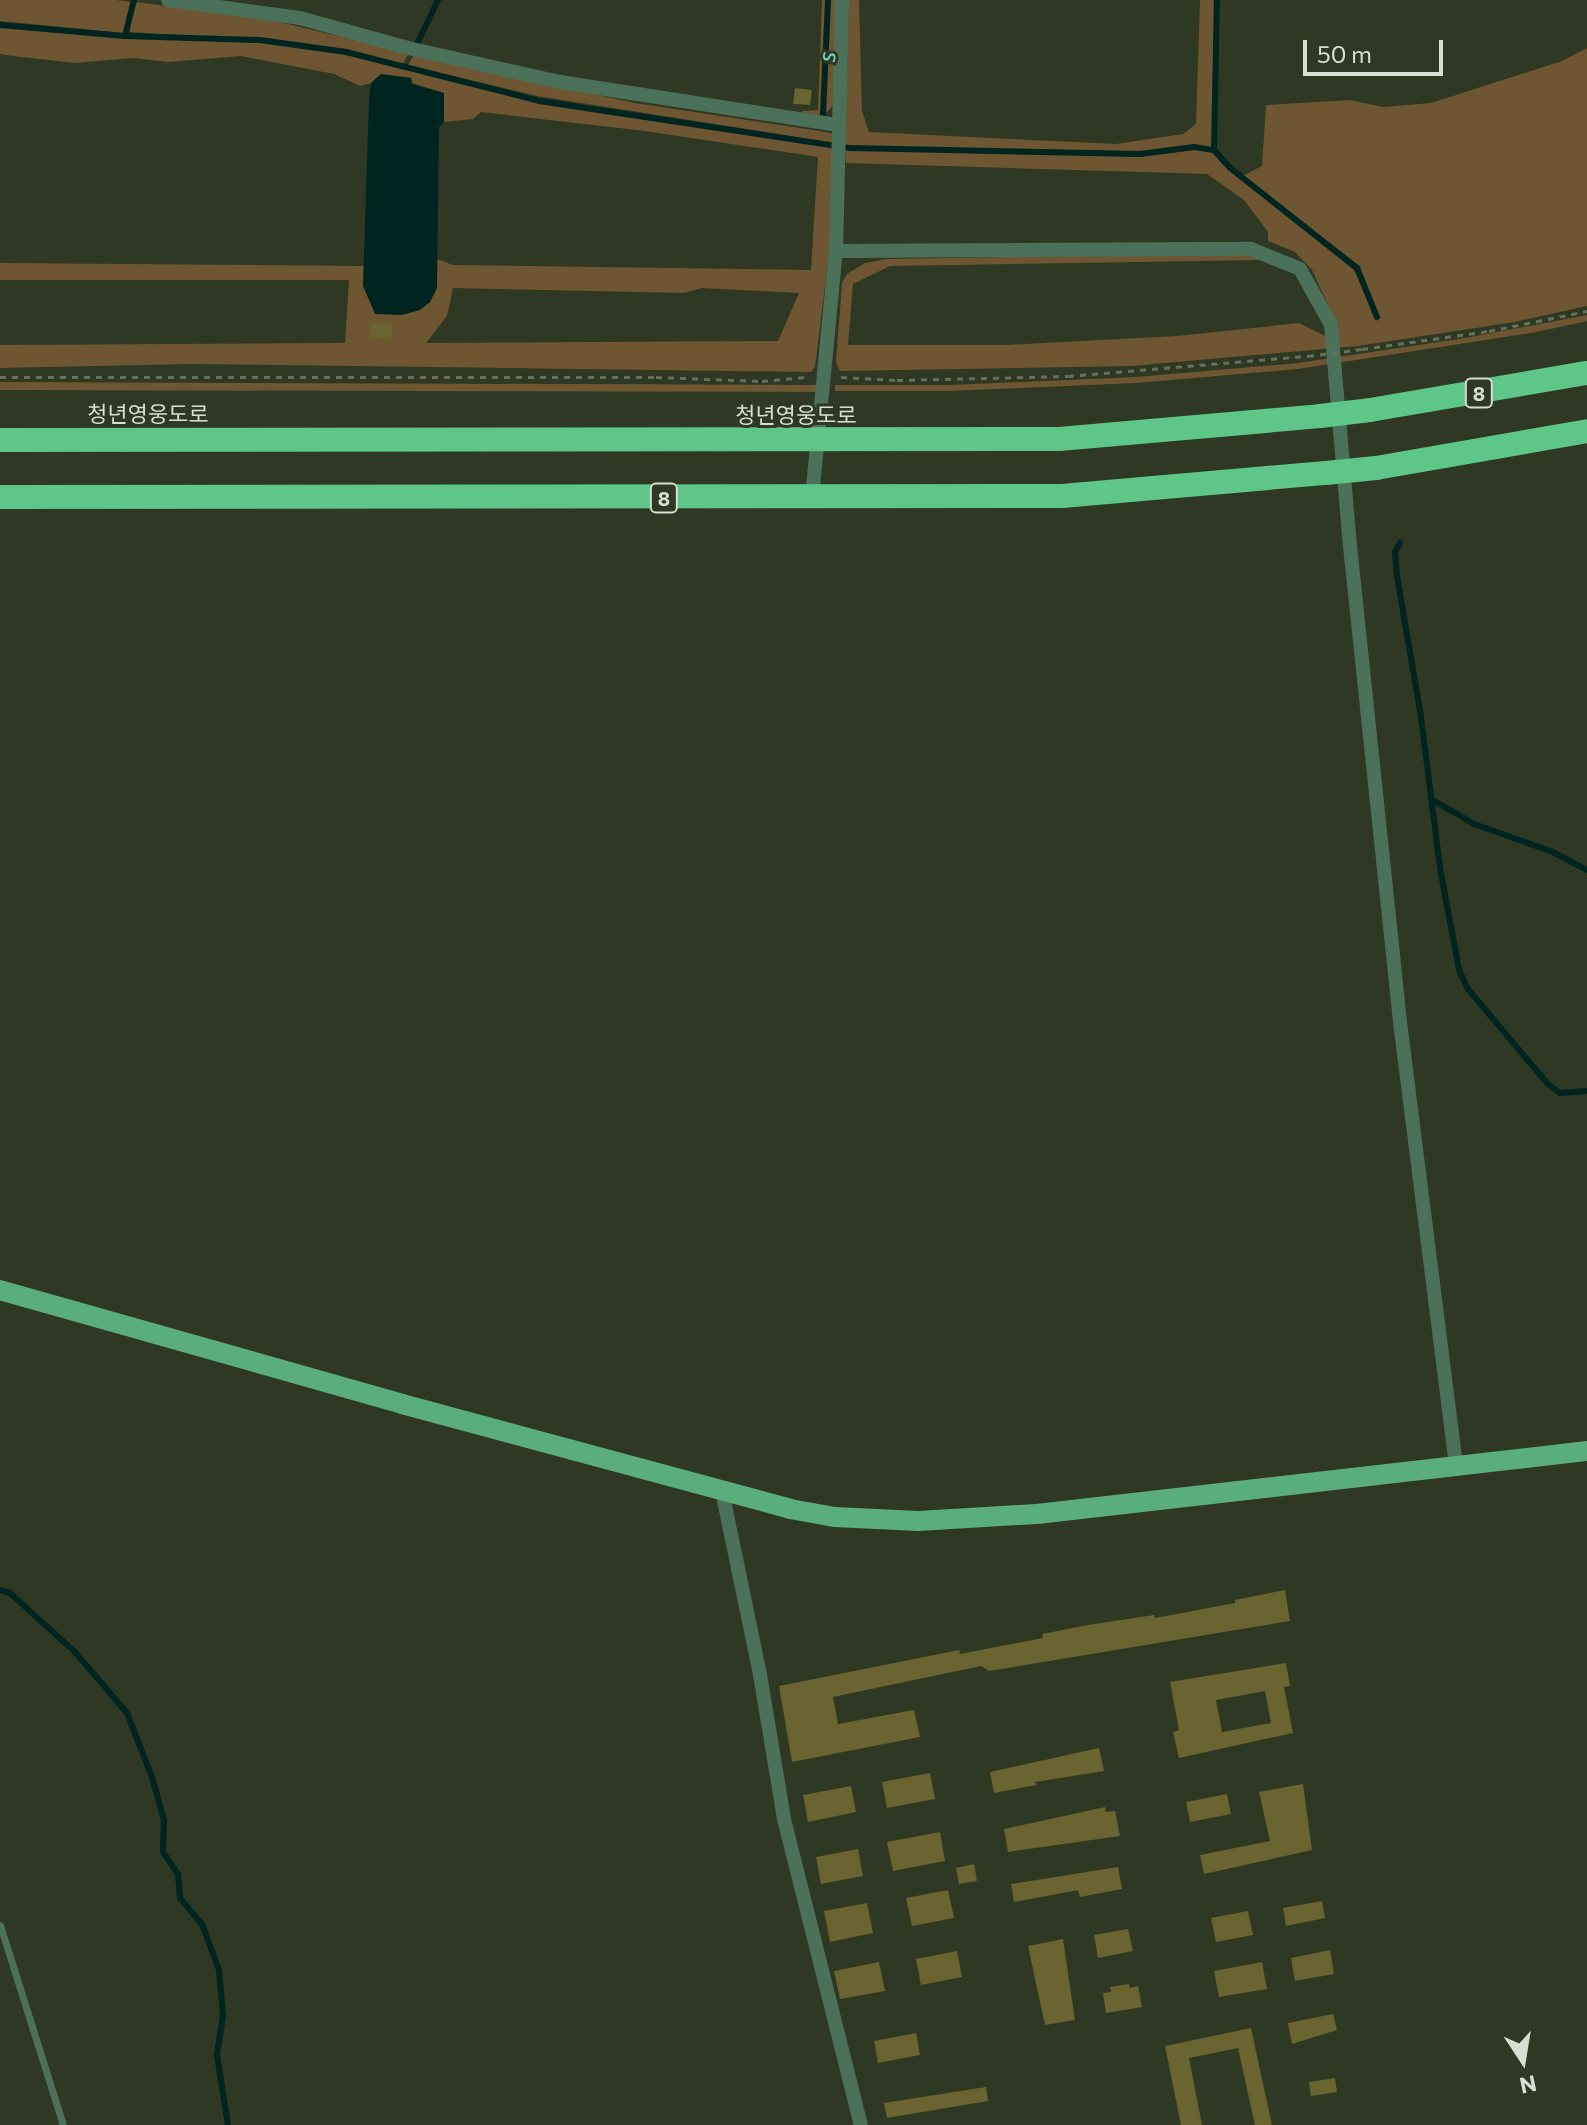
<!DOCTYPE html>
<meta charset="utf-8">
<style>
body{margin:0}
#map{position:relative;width:1587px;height:2125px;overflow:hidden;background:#2e3823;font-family:Commissioner,"Noto Sans KR",sans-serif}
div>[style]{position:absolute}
.green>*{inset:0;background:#6d5631}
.water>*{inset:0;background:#002520}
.stream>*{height:6px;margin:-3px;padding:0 3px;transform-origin:3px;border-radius:3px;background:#002520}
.building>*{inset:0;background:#696430}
.path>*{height:3px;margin-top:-1.5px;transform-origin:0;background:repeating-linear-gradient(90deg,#67705d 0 6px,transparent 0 12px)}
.lane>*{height:7px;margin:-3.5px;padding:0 3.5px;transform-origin:3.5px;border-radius:3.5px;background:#4b7259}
.street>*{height:14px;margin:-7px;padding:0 7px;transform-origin:7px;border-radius:7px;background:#4b7259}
.primary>*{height:20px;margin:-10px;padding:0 10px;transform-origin:10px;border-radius:10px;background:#59ae7b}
.highway>*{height:24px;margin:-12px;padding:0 12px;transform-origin:12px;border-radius:12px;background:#5dc688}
.path-bridge>*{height:3px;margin-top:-1.5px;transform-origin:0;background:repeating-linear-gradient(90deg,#67705d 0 6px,transparent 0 12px)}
.highway-bridge>*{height:24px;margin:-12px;padding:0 12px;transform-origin:12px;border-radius:12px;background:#5dc688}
span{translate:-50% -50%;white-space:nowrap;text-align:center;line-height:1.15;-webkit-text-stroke:6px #2e3823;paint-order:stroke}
.shield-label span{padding:2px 6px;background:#2e3823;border:2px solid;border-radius:6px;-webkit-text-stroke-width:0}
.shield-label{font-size:20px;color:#d8dfd2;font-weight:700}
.street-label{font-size:22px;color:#d8dfd2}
.water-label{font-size:24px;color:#6fdbc8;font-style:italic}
.north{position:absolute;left:1483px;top:2021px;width:80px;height:80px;-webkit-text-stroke:6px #2e3823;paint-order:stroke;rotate:168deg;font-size:22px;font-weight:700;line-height:32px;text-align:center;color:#d8dfd2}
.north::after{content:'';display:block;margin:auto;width:28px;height:36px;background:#d8dfd2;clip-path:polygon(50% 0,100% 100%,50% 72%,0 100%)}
.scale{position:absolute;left:1303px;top:40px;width:140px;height:36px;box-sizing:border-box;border:4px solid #d8dfd2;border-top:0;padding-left:10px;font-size:24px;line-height:28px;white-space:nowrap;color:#d8dfd2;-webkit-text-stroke:6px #2e3823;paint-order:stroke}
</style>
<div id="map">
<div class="green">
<div style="clip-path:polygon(0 0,116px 0,132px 2px,123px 33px,0 21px)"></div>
<div style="clip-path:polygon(822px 0,827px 0,821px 116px,801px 115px,802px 111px,818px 110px)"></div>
<div style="clip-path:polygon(830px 0,838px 0,835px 103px,825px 114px)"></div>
<div style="clip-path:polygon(849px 0,859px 0,862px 111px,869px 132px,1116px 144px,1183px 134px,1196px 124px,1200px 0,1216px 0,1213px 149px,1194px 146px,1139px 153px,845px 146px)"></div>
<div style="clip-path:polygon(137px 2px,275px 21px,409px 53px,402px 65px,346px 49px,290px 42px,130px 32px,130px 14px)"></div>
<div style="clip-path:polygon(evenodd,0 27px,125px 38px,260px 43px,346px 54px,538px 103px,834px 147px,830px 246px,815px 367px,811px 372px,191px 364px,0 368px,0 345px,345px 343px,349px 280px,0 280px,0 263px,365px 266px,363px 286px,437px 288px,437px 259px,453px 265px,811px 270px,818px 157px,645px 131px,481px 112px,473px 119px,444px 122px,444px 93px,412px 83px,411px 78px,381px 74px,371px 83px,360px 86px,334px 74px,241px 56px,168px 62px,134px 58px,75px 63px,13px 56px,0 54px,0 27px,453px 288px,684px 293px,702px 288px,799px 293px,778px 341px,426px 343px,447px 316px,453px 288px)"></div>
<div style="clip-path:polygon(1587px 48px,1587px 306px,1515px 322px,1358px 346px,1132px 366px,840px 371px,836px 362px,842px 283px,847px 274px,865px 263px,887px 259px,1243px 253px,1260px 260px,890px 266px,853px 284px,848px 345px,1006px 345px,1177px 336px,1299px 323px,1327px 337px,1333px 316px,1312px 270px,1295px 252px,1268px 241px,1268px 232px,1244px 200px,1207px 174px,846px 163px,845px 149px,1138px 157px,1195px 150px,1212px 152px,1224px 166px,1355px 271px,1379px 324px,1358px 267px,1243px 176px,1262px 166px,1266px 105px,1350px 100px,1383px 107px,1431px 103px,1562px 61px)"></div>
<div style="clip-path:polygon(414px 55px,635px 103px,826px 132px,833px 134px,835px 143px,537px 96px,408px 65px)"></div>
<div style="clip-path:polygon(1587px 315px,1587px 321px,1537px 332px,1298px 369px,1136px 383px,950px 391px,835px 391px,835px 385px,950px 385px,1136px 377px,1298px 363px,1465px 338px)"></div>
<div style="clip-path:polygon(0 382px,816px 385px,817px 392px,0 390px)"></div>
</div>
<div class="water">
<div style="clip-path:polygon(381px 74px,411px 78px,412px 84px,444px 93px,444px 122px,439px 127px,437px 288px,430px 302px,420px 310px,402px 315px,375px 314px,363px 286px,369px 100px,371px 83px)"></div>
</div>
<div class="stream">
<div style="left:0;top:25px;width:125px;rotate:5deg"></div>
<div style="left:125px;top:36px;width:135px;rotate:1.7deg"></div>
<div style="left:260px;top:40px;width:87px;rotate:7.9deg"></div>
<div style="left:346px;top:52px;width:199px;rotate:14.2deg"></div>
<div style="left:539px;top:101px;width:315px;rotate:8.6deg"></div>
<div style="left:850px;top:148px;width:290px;rotate:1.2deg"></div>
<div style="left:1140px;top:154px;width:54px;rotate:-7.4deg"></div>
<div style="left:1194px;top:147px;width:20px;rotate:9deg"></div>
<div style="left:1214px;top:150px;width:150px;rotate:-88.9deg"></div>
<div style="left:125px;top:36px;width:36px;rotate:-76deg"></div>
<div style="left:418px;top:42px;width:47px;rotate:-64.5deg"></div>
<div style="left:823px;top:115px;width:115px;rotate:-87.5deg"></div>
<div style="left:1214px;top:150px;width:24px;rotate:48deg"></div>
<div style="left:1230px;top:168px;width:162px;rotate:38.2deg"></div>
<div style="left:1357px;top:268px;width:53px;rotate:67.8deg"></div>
<div style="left:1400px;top:543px;width:10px;rotate:119deg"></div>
<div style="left:1395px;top:552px;width:24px;rotate:85deg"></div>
<div style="left:1397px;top:576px;width:143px;rotate:80.3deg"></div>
<div style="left:1421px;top:717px;width:152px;rotate:82.8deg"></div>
<div style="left:1440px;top:868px;width:104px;rotate:79.4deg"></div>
<div style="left:1459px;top:970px;width:21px;rotate:65deg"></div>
<div style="left:1468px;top:989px;width:123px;rotate:50deg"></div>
<div style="left:1547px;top:1083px;width:16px;rotate:38deg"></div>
<div style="left:1560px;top:1093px;width:27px;rotate:-4deg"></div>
<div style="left:1431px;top:799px;width:50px;rotate:30.2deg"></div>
<div style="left:1474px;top:824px;width:84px;rotate:19.5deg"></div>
<div style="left:1553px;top:852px;width:38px;rotate:28deg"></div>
<div style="left:0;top:1590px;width:10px;rotate:17deg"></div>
<div style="left:10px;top:1593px;width:88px;rotate:42.2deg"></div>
<div style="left:75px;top:1652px;width:80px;rotate:49.6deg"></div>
<div style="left:127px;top:1713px;width:69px;rotate:68.7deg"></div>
<div style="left:152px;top:1777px;width:45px;rotate:74.4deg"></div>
<div style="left:164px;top:1820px;width:32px;rotate:92deg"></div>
<div style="left:163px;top:1852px;width:27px;rotate:56deg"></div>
<div style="left:178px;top:1874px;width:24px;rotate:85deg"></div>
<div style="left:180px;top:1898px;width:34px;rotate:50deg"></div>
<div style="left:202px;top:1924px;width:49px;rotate:69.7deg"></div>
<div style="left:219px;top:1970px;width:46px;rotate:85deg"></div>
<div style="left:223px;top:2016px;width:39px;rotate:99deg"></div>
<div style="left:217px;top:2055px;width:71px;rotate:81.1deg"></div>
</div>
<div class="building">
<div style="clip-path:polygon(795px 88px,812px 90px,810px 105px,793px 104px)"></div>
<div style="clip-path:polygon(372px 322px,393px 324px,391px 340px,369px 337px)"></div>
<div style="clip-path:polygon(1285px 1590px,1290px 1621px,989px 1671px,981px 1666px,833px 1697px,838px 1724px,914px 1710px,920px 1737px,792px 1762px,779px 1686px,959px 1650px,960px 1654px,1043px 1638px,1042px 1634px,1088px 1625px,1154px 1615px,1155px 1618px,1235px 1603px,1235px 1600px)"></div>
<div style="clip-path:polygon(evenodd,1286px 1663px,1290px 1686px,1284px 1687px,1293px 1733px,1179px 1758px,1173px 1732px,1179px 1730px,1170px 1682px,1286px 1663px,1265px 1691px,1271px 1723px,1222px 1732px,1216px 1700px,1265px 1691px)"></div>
<div style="clip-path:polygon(1099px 1748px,1104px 1771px,1035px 1782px,1036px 1785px,994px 1793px,990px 1772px)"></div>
<div style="clip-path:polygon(930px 1773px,935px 1799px,887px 1808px,882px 1782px)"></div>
<div style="clip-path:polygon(1303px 1784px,1312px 1850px,1204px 1874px,1200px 1855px,1270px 1841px,1259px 1792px)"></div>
<div style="clip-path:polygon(851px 1786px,856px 1812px,808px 1822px,803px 1795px)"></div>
<div style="clip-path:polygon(1227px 1794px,1231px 1814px,1190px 1822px,1186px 1802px)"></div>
<div style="clip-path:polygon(1105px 1807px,1106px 1812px,1115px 1811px,1120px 1836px,1008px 1852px,1004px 1829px)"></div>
<div style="clip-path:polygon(940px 1832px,945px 1861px,893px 1871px,887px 1842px)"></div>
<div style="clip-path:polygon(858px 1849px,863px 1876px,821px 1884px,816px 1857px)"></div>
<div style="clip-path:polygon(974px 1864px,977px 1881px,959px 1884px,956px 1868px)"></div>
<div style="clip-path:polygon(1118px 1867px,1122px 1889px,1080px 1897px,1078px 1890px,1014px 1902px,1011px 1884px)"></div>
<div style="clip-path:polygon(948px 1890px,954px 1918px,912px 1926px,906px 1898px)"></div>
<div style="clip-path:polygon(1322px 1901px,1325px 1918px,1286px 1926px,1283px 1908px)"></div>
<div style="clip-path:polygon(867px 1903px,873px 1933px,830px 1942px,824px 1911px)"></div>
<div style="clip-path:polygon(1248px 1911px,1253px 1935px,1216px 1942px,1211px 1918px)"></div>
<div style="clip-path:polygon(1128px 1929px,1133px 1951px,1098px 1958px,1094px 1935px)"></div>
<div style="clip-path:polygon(1063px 1939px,1075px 2020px,1045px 2025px,1028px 1946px)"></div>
<div style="clip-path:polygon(1330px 1950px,1334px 1974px,1295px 1981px,1291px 1958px)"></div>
<div style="clip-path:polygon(957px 1951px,962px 1977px,921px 1985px,916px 1959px)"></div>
<div style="clip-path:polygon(879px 1962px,885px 1991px,840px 1999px,834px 1971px)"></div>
<div style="clip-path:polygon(1262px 1962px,1267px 1989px,1219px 1997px,1214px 1971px)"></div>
<div style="clip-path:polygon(1129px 1984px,1130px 1988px,1138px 1986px,1142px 2007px,1106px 2013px,1103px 1993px,1111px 1992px,1110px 1987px)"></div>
<div style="clip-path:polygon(1333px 2014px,1337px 2030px,1292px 2044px,1288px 2023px)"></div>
<div style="clip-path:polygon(1251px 2028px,1272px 2125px,1255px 2125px,1238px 2048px,1189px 2058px,1202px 2125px,1181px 2125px,1165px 2046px)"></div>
<div style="clip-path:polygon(916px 2033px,920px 2055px,878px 2063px,874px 2041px)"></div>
<div style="clip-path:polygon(1335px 2078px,1337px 2092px,1311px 2096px,1309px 2082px)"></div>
<div style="clip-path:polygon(986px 2087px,988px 2101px,887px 2118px,884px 2103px)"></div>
</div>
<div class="path">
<div style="left:1362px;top:349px;width:128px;rotate:-8.1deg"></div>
<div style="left:1489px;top:331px;width:100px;rotate:-11.5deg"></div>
<div style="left:0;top:377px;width:656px"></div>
<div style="left:656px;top:377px;width:106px;rotate:2.2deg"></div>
<div style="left:762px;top:381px;width:44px;rotate:-5.2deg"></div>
<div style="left:841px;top:377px;width:56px;rotate:3.1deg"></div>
<div style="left:897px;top:380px;width:171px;rotate:-1.3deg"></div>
<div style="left:1068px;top:376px;width:241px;rotate:-4.8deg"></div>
</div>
<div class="lane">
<div style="left:0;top:1925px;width:210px;rotate:72.5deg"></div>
</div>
<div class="street">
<div style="left:168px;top:0;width:133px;rotate:7.8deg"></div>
<div style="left:300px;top:18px;width:112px;rotate:15.5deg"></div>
<div style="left:408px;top:48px;width:156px;rotate:12.6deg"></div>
<div style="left:560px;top:82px;width:282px;rotate:8.8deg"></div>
<div style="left:836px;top:251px;width:415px;rotate:-0.3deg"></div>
<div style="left:1251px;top:249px;width:53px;rotate:22.2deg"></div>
<div style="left:1300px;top:269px;width:64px;rotate:61deg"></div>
<div style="left:1331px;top:325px;width:222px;rotate:85.1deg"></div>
<div style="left:1350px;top:546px;width:487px;rotate:84deg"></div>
<div style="left:1401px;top:1030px;width:437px;rotate:82.8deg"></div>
<div style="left:812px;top:498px;width:248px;rotate:-84.5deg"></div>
<div style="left:836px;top:251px;width:251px;rotate:-88.6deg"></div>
<div style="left:722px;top:1491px;width:188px;rotate:78.3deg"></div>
<div style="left:760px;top:1675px;width:146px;rotate:80.5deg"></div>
<div style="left:784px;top:1819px;width:316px;rotate:75.9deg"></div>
</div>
<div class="primary">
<div style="left:0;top:1290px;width:418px;rotate:15.8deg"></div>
<div style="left:402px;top:1404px;width:402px;rotate:15.1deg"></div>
<div style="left:790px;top:1509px;width:46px;rotate:10.1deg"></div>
<div style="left:835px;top:1517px;width:83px;rotate:2.8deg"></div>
<div style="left:918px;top:1521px;width:119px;rotate:-3.4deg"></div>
<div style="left:1037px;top:1514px;width:554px;rotate:-6.53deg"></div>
</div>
<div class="highway">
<div style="left:1370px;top:410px;width:220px;rotate:-9.7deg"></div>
<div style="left:0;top:440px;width:1059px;rotate:-0.05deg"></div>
<div style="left:1059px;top:439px;width:262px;rotate:-5deg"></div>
<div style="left:1376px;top:468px;width:214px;rotate:-9.9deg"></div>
<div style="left:0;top:497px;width:1062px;rotate:-0.05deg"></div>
<div style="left:1062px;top:496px;width:265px;rotate:-5deg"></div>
</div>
<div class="path-bridge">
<div style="left:1308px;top:356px;width:54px;rotate:-7.4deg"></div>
</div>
<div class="highway-bridge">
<div style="left:1320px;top:416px;width:50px;rotate:-6.8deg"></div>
<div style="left:1326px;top:473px;width:50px;rotate:-5.7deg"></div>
</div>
<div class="shield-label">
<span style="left:1479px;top:393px">8</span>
<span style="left:664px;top:498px">8</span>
</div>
<div class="street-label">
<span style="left:148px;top:414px">청년영웅도로</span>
<span style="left:796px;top:415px">청년영웅도로</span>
</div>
<div class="water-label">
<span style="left:826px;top:57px;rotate:-88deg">s</span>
</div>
<div class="north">N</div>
<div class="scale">50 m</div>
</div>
